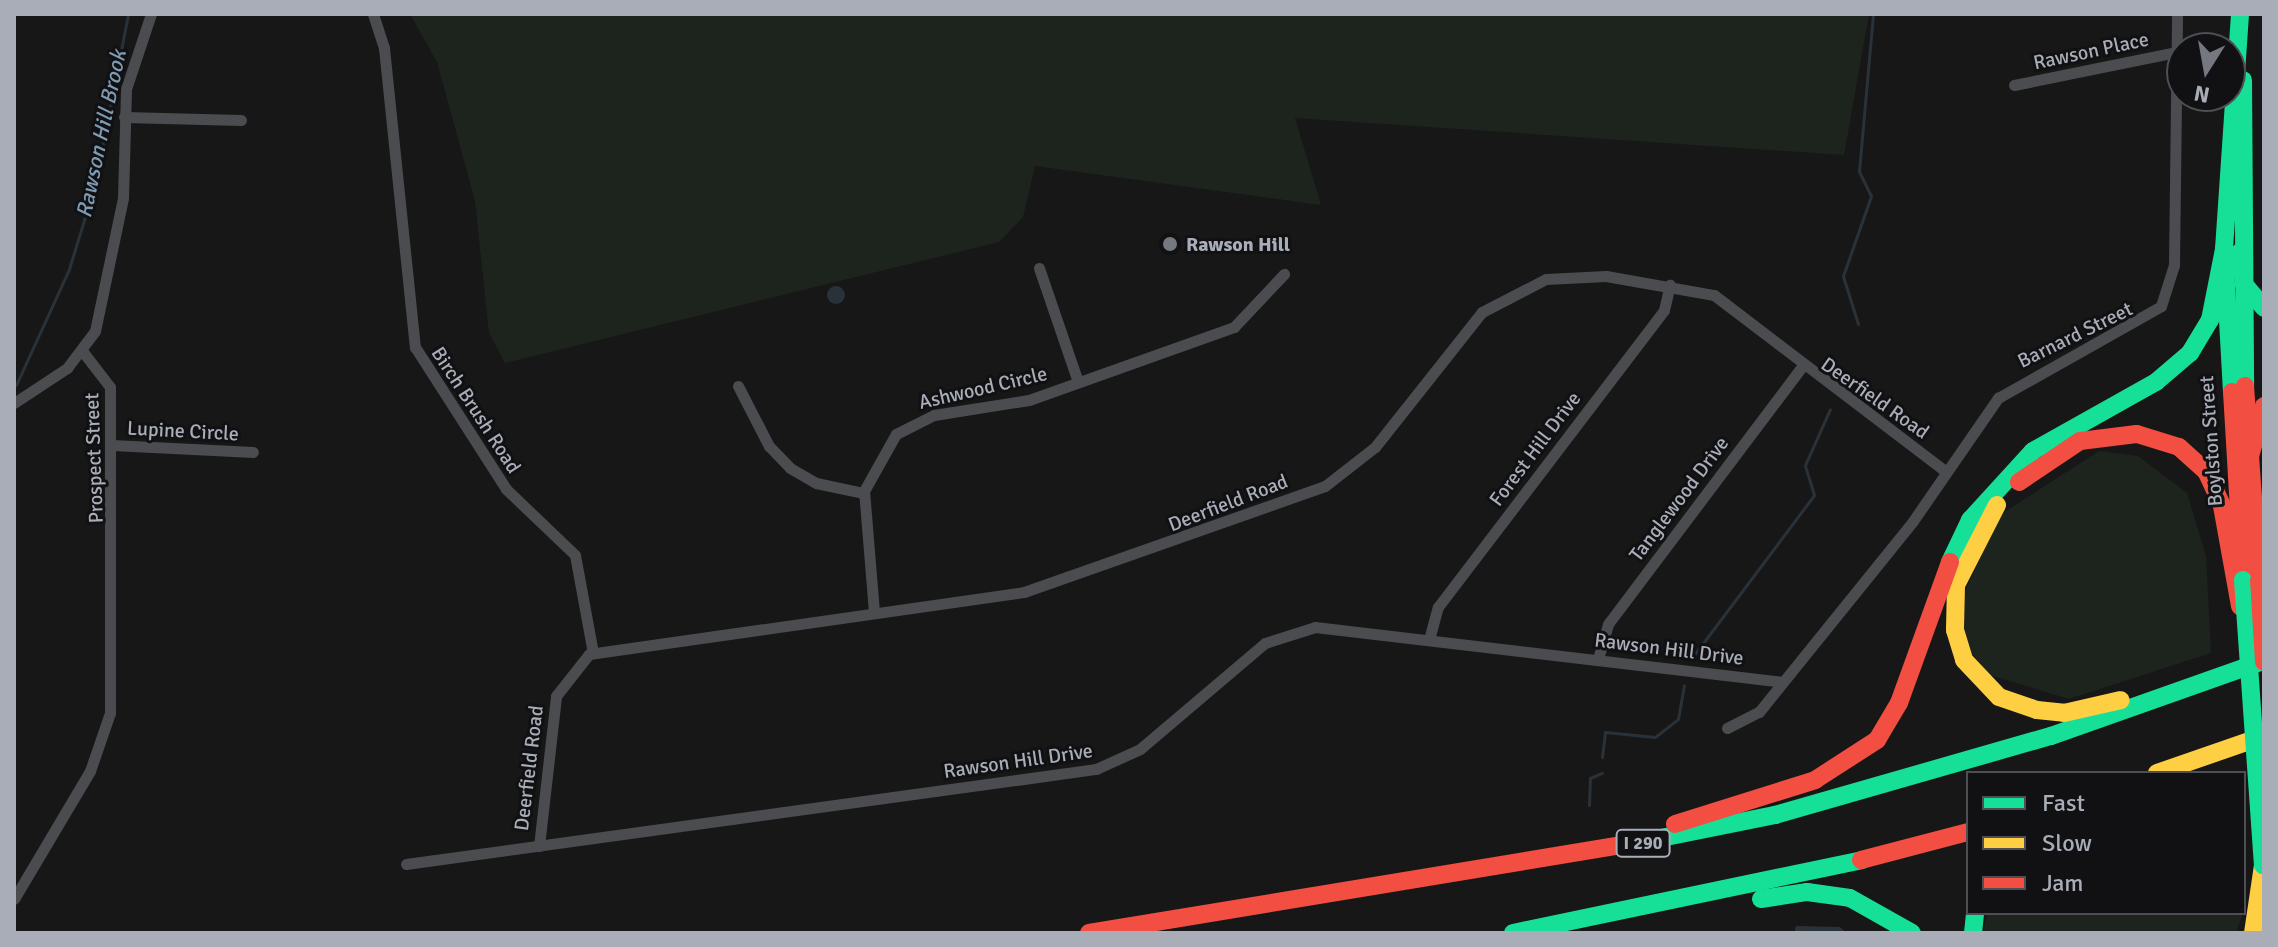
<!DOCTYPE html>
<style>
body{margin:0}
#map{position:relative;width:2278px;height:947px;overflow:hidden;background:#171717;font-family:Signika,sans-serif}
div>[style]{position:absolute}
.green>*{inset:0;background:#1d241e}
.water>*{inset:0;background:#2a3239}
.round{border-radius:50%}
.stream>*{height:3px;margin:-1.5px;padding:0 1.5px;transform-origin:1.5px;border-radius:1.5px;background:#2a3239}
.street>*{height:11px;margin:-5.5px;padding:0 5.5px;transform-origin:5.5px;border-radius:5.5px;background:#4b4c50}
.fast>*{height:18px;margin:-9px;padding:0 9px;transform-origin:9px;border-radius:9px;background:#16e098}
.slow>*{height:18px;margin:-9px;padding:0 9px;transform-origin:9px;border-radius:9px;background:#ffcf43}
.jam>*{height:18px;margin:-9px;padding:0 9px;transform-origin:9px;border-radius:9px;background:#f24e42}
.fast-bridge>*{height:18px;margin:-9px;padding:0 9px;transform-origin:9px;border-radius:9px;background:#16e098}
.jam-bridge>*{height:18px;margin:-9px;padding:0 9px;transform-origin:9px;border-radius:9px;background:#f24e42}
.dots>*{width:22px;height:22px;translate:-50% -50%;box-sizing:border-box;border:4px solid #111113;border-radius:50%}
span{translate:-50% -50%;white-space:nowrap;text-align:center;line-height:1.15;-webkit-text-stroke:6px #111113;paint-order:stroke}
.shield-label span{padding:2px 6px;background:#111113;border:2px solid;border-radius:6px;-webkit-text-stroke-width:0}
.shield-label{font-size:18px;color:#a8adb8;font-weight:700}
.street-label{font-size:20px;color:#a8adb8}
.poi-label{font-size:20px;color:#a8adb8;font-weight:700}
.left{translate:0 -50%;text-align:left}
.water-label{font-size:22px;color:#7f9bb3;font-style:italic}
.frame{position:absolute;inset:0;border:16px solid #a8adb8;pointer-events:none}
.legend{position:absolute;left:1966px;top:771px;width:280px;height:144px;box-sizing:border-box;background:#111113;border:2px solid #4d4f55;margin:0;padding:10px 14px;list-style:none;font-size:24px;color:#a8adb8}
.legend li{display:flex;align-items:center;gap:16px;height:40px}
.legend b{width:40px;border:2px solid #4d4f55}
.north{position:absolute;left:2166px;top:32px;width:80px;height:80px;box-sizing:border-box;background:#111113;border:2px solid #4d4f55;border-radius:50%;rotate:191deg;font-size:22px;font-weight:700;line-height:32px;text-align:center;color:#a8adb8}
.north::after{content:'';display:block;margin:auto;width:28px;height:36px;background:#757880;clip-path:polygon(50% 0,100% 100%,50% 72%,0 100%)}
</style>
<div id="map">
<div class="green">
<div style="clip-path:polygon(410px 14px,1869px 14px,1844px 155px,1295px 118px,1321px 205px,1035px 166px,1023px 217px,999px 242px,505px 363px,489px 333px,475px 201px,437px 62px)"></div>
<div style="clip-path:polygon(2099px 451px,2138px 456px,2187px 493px,2206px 556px,2211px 653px,2069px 699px,1990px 675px,1967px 647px,1961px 600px,2000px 515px)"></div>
<div style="clip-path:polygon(1987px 913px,2242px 913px,2242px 916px,2236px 933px,1983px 933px)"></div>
</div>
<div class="water">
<div class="round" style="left:827px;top:286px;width:18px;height:18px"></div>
<div style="clip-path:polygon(1796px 926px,1840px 927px,1846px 933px,1794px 933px)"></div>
</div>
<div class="stream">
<div style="left:1858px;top:324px;width:50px;rotate:-107.4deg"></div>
<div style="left:1843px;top:276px;width:85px;rotate:-70.7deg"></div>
<div style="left:1871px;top:196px;width:28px;rotate:-116deg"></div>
<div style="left:1859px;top:171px;width:158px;rotate:-84.9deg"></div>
<div style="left:16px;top:385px;width:128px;rotate:-65.4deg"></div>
<div style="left:69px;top:269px;width:89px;rotate:-73deg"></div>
<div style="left:95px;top:184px;width:173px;rotate:-79deg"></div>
<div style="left:1691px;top:659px;width:205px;rotate:-53.1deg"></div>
<div style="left:1814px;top:495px;width:31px;rotate:-107deg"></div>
<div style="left:1805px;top:465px;width:61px;rotate:-65.9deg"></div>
<div style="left:1602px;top:757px;width:25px;rotate:-83deg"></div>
<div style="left:1605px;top:732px;width:50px;rotate:5.7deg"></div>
<div style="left:1655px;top:737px;width:29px;rotate:-38deg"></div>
<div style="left:1678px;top:719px;width:34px;rotate:-80deg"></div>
<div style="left:1589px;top:805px;width:27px;rotate:-88deg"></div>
<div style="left:1590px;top:778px;width:13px;rotate:-23deg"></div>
</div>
<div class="street">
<div style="left:373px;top:14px;width:36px;rotate:72deg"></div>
<div style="left:384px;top:48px;width:301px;rotate:84.1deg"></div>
<div style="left:415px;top:347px;width:169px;rotate:57.3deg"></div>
<div style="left:506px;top:489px;width:95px;rotate:43.7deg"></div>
<div style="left:575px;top:555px;width:100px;rotate:79.6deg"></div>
<div style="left:2014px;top:85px;width:165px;rotate:-11.5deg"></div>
<div style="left:124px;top:117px;width:117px;rotate:1.5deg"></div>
<div style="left:1039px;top:268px;width:120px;rotate:71.1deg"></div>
<div style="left:738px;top:386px;width:68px;rotate:62.7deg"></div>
<div style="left:769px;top:446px;width:30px;rotate:46deg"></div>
<div style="left:790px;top:468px;width:30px;rotate:30deg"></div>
<div style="left:816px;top:483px;width:49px;rotate:11.8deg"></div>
<div style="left:14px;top:403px;width:64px;rotate:-33.4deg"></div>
<div style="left:67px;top:368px;width:46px;rotate:-52.9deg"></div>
<div style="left:95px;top:331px;width:136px;rotate:-78.1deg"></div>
<div style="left:123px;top:198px;width:109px;rotate:-88.4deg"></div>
<div style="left:126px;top:89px;width:79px;rotate:-71.6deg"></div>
<div style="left:112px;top:445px;width:141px;rotate:2.8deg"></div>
<div style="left:874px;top:612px;width:121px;rotate:-94.7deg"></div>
<div style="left:864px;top:491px;width:65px;rotate:-60.7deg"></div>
<div style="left:896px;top:434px;width:42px;rotate:-26.6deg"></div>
<div style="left:934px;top:415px;width:96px;rotate:-9deg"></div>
<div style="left:1029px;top:400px;width:218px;rotate:-19.6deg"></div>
<div style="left:1234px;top:327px;width:73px;rotate:-46.7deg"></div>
<div style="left:1430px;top:636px;width:30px;rotate:-75deg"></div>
<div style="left:1438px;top:607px;width:373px;rotate:-52.7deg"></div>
<div style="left:1664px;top:310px;width:26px;rotate:-77deg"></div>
<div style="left:1598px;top:659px;width:36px;rotate:-74deg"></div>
<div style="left:1608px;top:624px;width:321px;rotate:-53deg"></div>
<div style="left:1727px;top:728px;width:36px;rotate:-27deg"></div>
<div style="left:1759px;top:712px;width:245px;rotate:-51.1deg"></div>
<div style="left:1913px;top:521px;width:150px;rotate:-55.4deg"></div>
<div style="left:1998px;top:398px;width:187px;rotate:-29.4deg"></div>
<div style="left:2161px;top:306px;width:43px;rotate:-72.4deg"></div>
<div style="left:2174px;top:265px;width:251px;rotate:-89.3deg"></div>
<div style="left:539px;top:846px;width:151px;rotate:-83.5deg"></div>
<div style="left:556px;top:696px;width:53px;rotate:-51.8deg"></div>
<div style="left:589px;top:654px;width:439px;rotate:-8.1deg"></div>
<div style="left:1024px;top:592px;width:319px;rotate:-19.4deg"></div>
<div style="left:1325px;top:486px;width:63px;rotate:-38deg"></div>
<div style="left:1375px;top:447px;width:172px;rotate:-51.6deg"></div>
<div style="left:1482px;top:312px;width:72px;rotate:-27.3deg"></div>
<div style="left:1546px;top:279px;width:60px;rotate:-2.9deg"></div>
<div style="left:1606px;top:276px;width:110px;rotate:10deg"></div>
<div style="left:1714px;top:295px;width:292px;rotate:37.3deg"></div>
<div style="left:406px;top:864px;width:697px;rotate:-7.84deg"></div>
<div style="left:1096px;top:769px;width:48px;rotate:-24.4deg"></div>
<div style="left:1140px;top:749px;width:164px;rotate:-40.3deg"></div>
<div style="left:1265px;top:643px;width:52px;rotate:-17.7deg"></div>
<div style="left:1315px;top:627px;width:470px;rotate:6.7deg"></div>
<div style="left:14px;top:899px;width:149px;rotate:-59.3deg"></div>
<div style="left:90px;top:771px;width:61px;rotate:-71deg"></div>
<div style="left:110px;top:713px;width:326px;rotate:-90deg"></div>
<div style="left:110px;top:387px;width:44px;rotate:-127.6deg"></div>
</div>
<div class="fast">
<div style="left:2243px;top:80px;width:306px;rotate:89.6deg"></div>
<div style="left:2240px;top:252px;width:32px;rotate:83deg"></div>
<div style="left:2244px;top:284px;width:31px;rotate:50deg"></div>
<div style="left:2232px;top:392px;width:143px;rotate:-93.2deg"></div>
<div style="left:2224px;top:249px;width:236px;rotate:-86.1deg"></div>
<div style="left:1950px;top:562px;width:47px;rotate:-64.5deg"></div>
<div style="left:1970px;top:520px;width:93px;rotate:-47.6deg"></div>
<div style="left:2033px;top:451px;width:141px;rotate:-29.3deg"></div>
<div style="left:2156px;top:382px;width:45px;rotate:-40.5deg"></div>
<div style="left:2190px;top:353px;width:39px;rotate:-59deg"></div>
<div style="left:2210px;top:320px;width:72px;rotate:-78.8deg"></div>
<div style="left:1646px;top:841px;width:132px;rotate:-11.4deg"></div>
<div style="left:1775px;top:815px;width:287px;rotate:-16deg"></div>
<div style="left:2051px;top:736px;width:225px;rotate:-19.5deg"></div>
<div style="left:1761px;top:899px;width:47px;rotate:-8.7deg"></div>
<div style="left:1807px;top:892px;width:43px;rotate:7.9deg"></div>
<div style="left:1850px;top:898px;width:71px;rotate:29.4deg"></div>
<div style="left:1513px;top:933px;width:356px;rotate:-11.8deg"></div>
<div style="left:1973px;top:933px;width:20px;rotate:-84deg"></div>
</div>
<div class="slow">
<div style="left:1997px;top:505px;width:90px;rotate:117.1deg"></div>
<div style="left:1956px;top:585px;width:45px;rotate:91.3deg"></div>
<div style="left:1955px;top:630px;width:31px;rotate:73deg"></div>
<div style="left:1964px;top:660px;width:51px;rotate:46.6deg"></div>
<div style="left:1999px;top:697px;width:40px;rotate:18.9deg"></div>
<div style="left:2037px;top:710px;width:27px;rotate:6deg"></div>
<div style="left:2064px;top:713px;width:58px;rotate:-12.8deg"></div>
<div style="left:2157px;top:773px;width:113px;rotate:-19.1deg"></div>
<div style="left:2253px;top:933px;width:69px;rotate:-81.6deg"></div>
</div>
<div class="jam">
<div style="left:2245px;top:386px;width:195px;rotate:85.9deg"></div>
<div style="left:2232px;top:392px;width:186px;rotate:86.6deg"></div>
<div style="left:2249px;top:460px;width:56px;rotate:-74.5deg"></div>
<div style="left:2019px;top:482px;width:73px;rotate:-33.9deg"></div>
<div style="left:2080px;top:441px;width:57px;rotate:-7deg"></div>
<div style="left:2137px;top:434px;width:44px;rotate:17.2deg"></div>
<div style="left:2179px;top:447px;width:36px;rotate:42deg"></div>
<div style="left:2206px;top:471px;width:38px;rotate:65deg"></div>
<div style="left:2222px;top:506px;width:102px;rotate:79.8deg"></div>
<div style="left:1675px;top:824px;width:147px;rotate:-17.4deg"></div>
<div style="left:1815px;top:780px;width:74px;rotate:-32.8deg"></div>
<div style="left:1877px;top:740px;width:43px;rotate:-59.3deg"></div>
<div style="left:1899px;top:703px;width:150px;rotate:-70.1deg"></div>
<div style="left:1861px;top:860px;width:111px;rotate:-14.7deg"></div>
<div style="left:1089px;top:933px;width:565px;rotate:-9.38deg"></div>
</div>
<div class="fast-bridge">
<div style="left:2243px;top:580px;width:286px;rotate:86deg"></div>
</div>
<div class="jam-bridge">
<div style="left:2259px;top:580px;width:82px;rotate:86.5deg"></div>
</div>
<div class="dots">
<div style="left:1170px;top:244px;background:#757880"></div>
</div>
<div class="shield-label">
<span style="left:1643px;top:843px">I 290</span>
</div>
<div class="street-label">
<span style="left:2091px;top:51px;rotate:-12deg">Rawson Place</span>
<span style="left:2075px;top:335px;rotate:-26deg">Barnard Street</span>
<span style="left:983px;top:388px;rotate:-13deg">Ashwood Circle</span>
<span style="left:1875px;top:398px;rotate:35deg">Deerfield Road</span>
<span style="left:476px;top:410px;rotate:57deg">Birch Brush Road</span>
<span style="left:183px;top:431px;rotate:3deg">Lupine Circle</span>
<span style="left:2211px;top:441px;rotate:-94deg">Boylston Street</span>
<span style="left:1535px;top:449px;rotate:-53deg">Forest Hill Drive</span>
<span style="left:94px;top:458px;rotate:-92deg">Prospect Street</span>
<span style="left:1679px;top:499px;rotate:-53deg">Tanglewood Drive</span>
<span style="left:1228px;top:503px;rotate:-21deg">Deerfield Road</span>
<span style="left:1669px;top:649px;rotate:7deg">Rawson Hill Drive</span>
<span style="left:1018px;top:761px;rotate:-8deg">Rawson Hill Drive</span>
<span style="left:529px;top:768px;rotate:-83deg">Deerfield Road</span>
</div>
<div class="poi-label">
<span class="left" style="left:1186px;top:244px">Rawson Hill</span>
</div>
<div class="water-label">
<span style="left:101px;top:134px;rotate:-78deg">Rawson Hill Brook</span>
</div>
<div class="frame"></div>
<ul class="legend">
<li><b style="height:10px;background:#16e098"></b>Fast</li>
<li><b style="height:10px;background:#ffcf43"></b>Slow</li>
<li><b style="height:10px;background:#f24e42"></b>Jam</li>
</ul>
<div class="north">N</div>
</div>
